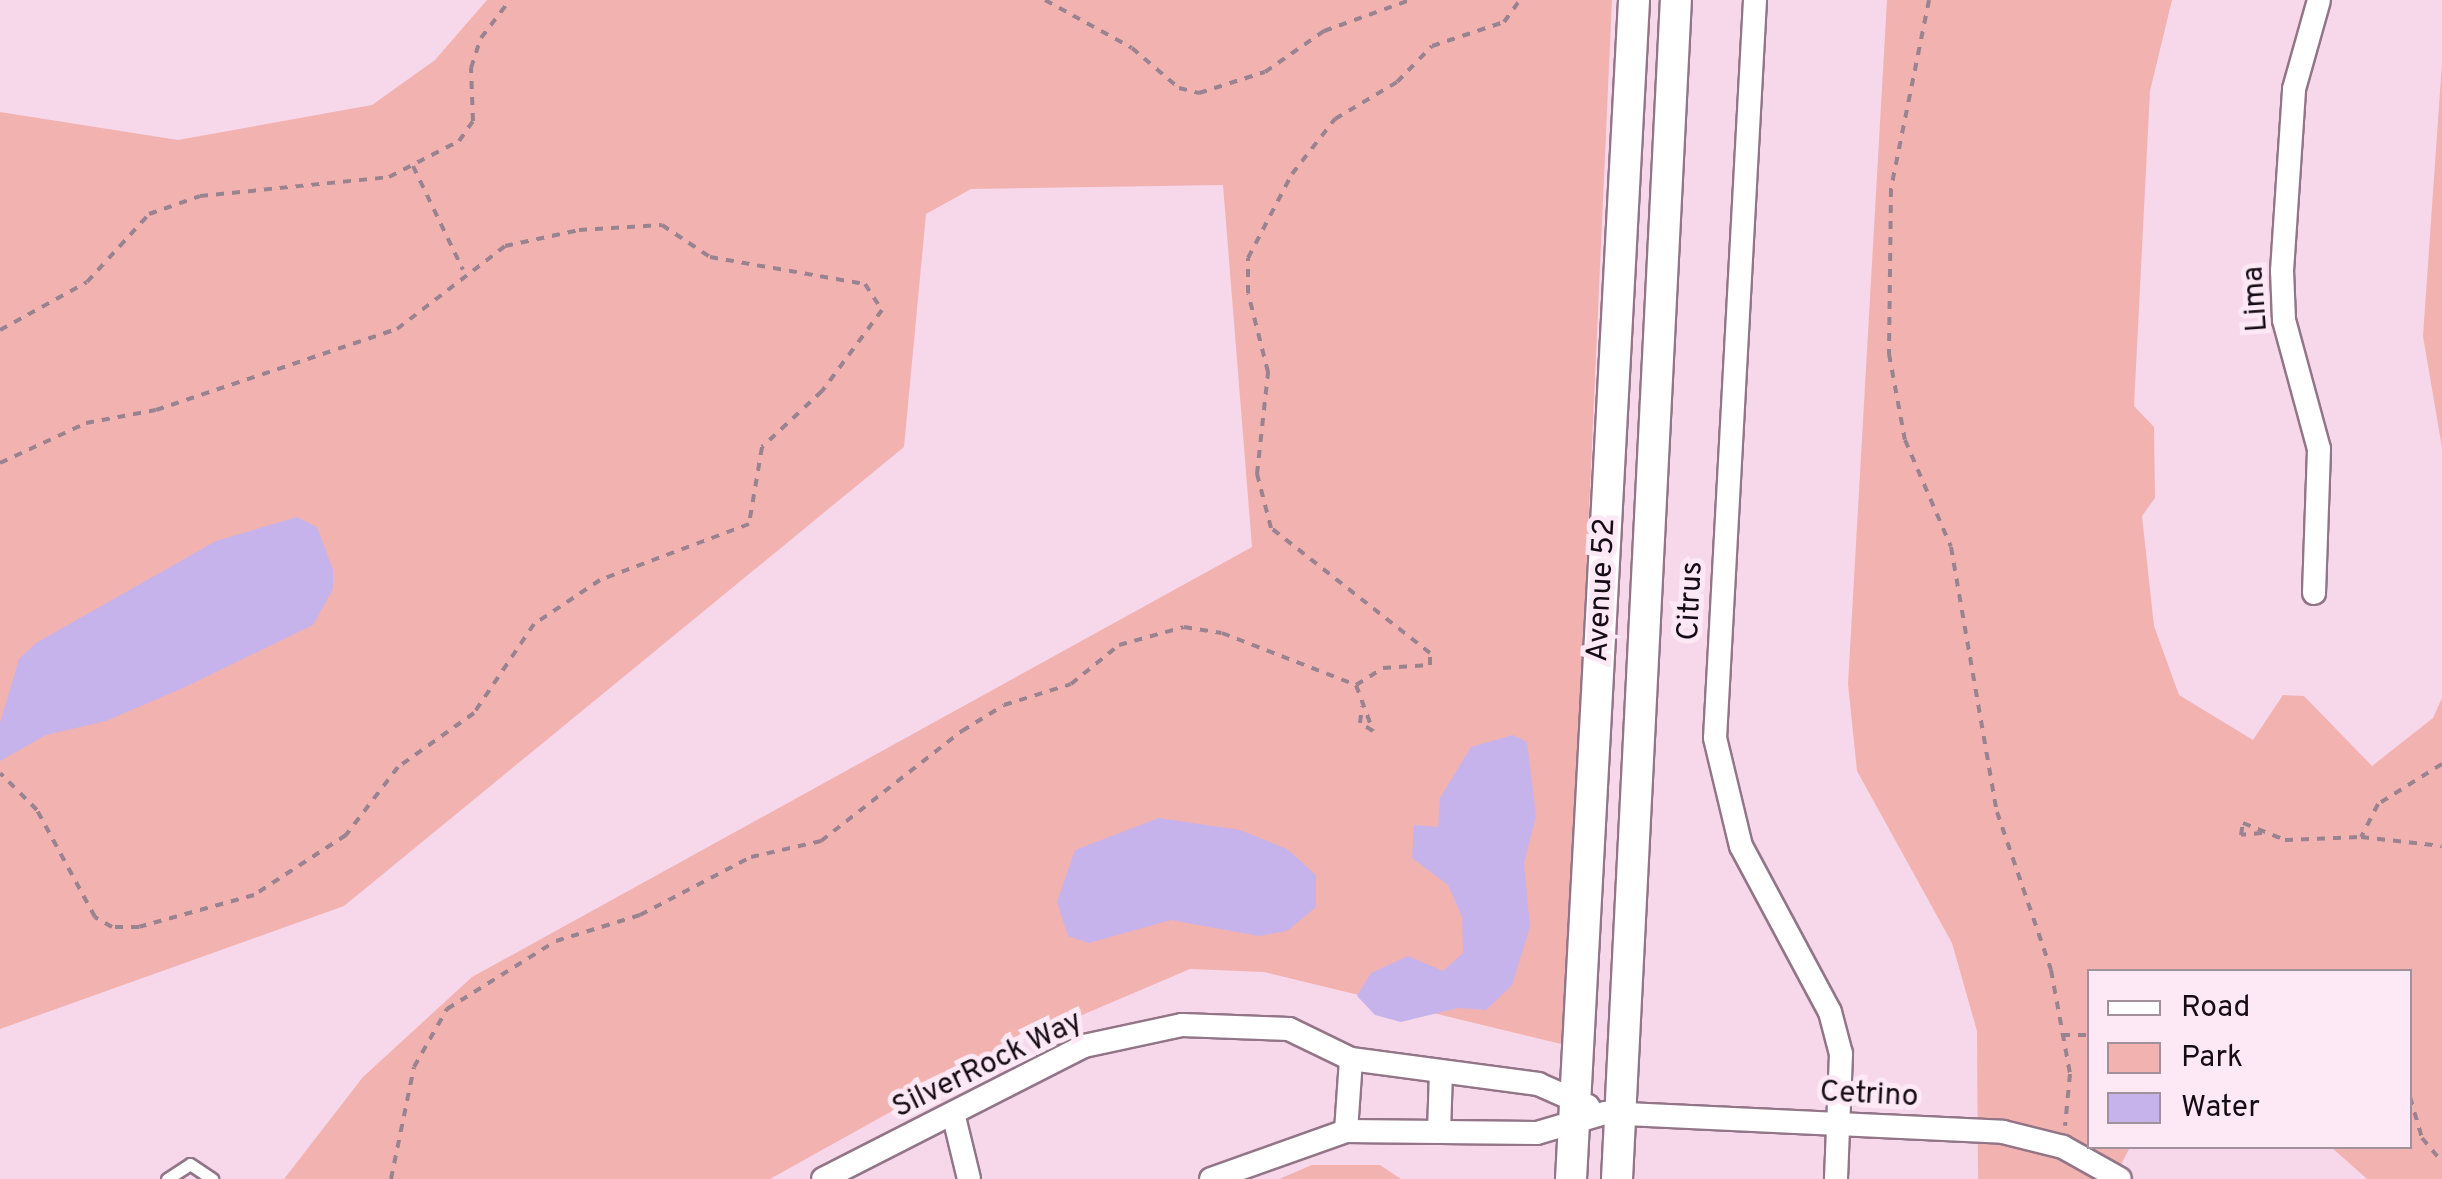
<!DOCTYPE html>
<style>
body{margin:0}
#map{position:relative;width:2442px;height:1179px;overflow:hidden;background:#f7d8eb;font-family:Overpass,sans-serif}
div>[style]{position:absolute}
.green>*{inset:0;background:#f2b2b0}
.water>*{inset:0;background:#c6b3eb}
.path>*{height:4px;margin-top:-2px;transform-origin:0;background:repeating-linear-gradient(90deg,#9a8391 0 8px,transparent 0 16px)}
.roads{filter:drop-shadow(2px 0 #927688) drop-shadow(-2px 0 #927688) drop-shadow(0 2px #927688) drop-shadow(0 -2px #927688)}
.service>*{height:11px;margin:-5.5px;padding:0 5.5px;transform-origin:5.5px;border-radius:5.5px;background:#fff}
.minor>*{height:22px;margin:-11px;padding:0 11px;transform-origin:11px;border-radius:11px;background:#fff}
.secondary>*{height:30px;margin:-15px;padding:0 15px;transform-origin:15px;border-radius:15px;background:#fff}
span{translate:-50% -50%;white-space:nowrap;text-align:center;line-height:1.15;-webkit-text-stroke:10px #fde9f5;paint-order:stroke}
.street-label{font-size:30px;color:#160c13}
.legend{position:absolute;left:2087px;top:969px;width:325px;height:180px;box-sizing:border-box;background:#fde9f5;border:2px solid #a1919b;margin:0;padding:12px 18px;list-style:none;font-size:30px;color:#160c13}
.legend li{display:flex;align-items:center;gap:20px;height:50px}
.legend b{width:50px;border:2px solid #a1919b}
</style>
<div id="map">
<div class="green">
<div style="clip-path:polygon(487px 0,1612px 0,1565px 1045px,1264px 972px,1190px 969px,1007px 1047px,770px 1179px,284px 1179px,363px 1077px,472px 977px,1252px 547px,1223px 185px,971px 189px,926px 214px,904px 447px,344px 906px,0 1029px,0 112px,178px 140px,372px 105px,435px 60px)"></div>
<div style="clip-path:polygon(1887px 0,2172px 0,2150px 91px,2134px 406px,2154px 427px,2155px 498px,2142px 516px,2154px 626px,2179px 695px,2253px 740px,2283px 695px,2304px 696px,2372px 766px,2433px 718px,2442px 698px,2442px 1179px,2367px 1179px,2331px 1147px,2410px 1146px,2410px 972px,2090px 972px,2090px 1146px,2130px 1147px,2114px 1179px,1978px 1179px,1977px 1031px,1952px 943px,1857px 771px,1848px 684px)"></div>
<div style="clip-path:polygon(2442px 63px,2442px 448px,2423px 336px)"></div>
<div style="clip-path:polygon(1312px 1165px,1380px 1165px,1401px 1179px,1279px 1179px)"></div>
</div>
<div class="water">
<div style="clip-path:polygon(297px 517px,317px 527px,333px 570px,333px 589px,313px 625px,183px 688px,106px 721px,46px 735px,0 761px,0 723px,19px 659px,36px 643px,216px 541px)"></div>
<div style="clip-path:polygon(1513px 735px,1527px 742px,1536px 816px,1524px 863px,1530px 927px,1512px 985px,1486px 1010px,1458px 1008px,1401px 1022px,1375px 1015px,1357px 996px,1371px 973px,1408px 956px,1443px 971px,1463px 953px,1462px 917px,1448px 885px,1412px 858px,1414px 825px,1438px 827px,1440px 798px,1471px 747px)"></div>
<div style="clip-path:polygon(1159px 818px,1240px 830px,1287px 849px,1316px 875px,1316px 907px,1287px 931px,1259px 936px,1171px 920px,1089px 943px,1068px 936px,1057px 902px,1075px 850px)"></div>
</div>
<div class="path">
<div style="left:1045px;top:0;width:99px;rotate:28.9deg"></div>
<div style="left:1132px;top:48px;width:62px;rotate:40.4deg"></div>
<div style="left:1179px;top:88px;width:21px;rotate:14deg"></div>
<div style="left:1199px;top:93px;width:69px;rotate:-17.7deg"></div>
<div style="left:1265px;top:72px;width:72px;rotate:-34.8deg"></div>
<div style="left:1324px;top:31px;width:91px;rotate:-19.8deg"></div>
<div style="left:1929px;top:0;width:193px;rotate:101.4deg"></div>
<div style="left:1891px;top:189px;width:165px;rotate:90.7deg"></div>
<div style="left:1889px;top:354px;width:87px;rotate:79.5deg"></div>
<div style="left:1905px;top:440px;width:116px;rotate:66.7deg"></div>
<div style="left:1951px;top:547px;width:269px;rotate:80.2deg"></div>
<div style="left:1997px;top:812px;width:167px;rotate:71.1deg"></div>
<div style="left:2051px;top:970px;width:106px;rotate:79.6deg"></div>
<div style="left:2070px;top:1074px;width:52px;rotate:95.5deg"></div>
<div style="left:413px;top:166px;width:115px;rotate:64.3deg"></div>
<div style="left:0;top:330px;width:99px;rotate:-28.9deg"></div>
<div style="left:87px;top:282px;width:92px;rotate:-47.6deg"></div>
<div style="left:149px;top:214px;width:54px;rotate:-19.4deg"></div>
<div style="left:200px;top:196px;width:190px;rotate:-5.7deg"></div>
<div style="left:389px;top:177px;width:79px;rotate:-27.2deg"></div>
<div style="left:459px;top:141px;width:24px;rotate:-55deg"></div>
<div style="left:473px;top:121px;width:53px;rotate:-92.2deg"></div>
<div style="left:471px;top:68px;width:32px;rotate:-72deg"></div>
<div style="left:481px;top:38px;width:48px;rotate:-52.7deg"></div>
<div style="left:0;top:463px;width:95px;rotate:-24.9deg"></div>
<div style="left:86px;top:423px;width:71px;rotate:-10.5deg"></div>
<div style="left:156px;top:410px;width:254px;rotate:-18.6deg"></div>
<div style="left:397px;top:329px;width:136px;rotate:-37.5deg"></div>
<div style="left:505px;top:246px;width:76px;rotate:-12.2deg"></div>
<div style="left:579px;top:230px;width:83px;rotate:-3.4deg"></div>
<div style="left:662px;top:225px;width:58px;rotate:33.7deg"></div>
<div style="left:710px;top:257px;width:157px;rotate:9.9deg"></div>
<div style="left:865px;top:284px;width:31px;rotate:57deg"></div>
<div style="left:882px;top:310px;width:101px;rotate:126.5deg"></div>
<div style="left:822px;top:391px;width:82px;rotate:137deg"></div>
<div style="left:762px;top:447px;width:78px;rotate:99.6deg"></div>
<div style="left:749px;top:524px;width:159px;rotate:159.4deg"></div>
<div style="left:600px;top:580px;width:79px;rotate:146.3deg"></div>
<div style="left:534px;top:624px;width:107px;rotate:124deg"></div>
<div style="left:474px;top:713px;width:93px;rotate:144.6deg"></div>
<div style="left:398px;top:767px;width:86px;rotate:127.4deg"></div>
<div style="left:346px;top:835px;width:110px;rotate:146.9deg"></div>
<div style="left:254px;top:895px;width:119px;rotate:164.5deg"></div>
<div style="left:139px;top:927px;width:27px;rotate:180deg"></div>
<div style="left:112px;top:927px;width:20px;rotate:-150deg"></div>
<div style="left:95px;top:917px;width:122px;rotate:-118.5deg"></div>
<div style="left:37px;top:810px;width:52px;rotate:-135deg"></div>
<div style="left:1356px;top:685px;width:32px;rotate:-32deg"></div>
<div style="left:1383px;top:668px;width:47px;rotate:-3.7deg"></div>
<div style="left:1430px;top:665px;width:12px;rotate:-90deg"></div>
<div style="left:1430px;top:653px;width:202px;rotate:-141.8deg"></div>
<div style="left:1271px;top:528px;width:56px;rotate:-104.5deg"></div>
<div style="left:1257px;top:474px;width:103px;rotate:-83.8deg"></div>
<div style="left:1268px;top:372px;width:81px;rotate:-104.2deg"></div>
<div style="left:1248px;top:293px;width:35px;rotate:-90deg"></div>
<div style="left:1248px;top:258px;width:95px;rotate:-62.4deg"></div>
<div style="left:1292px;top:174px;width:70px;rotate:-52deg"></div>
<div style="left:1335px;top:119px;width:72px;rotate:-30.8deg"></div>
<div style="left:1397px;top:82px;width:50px;rotate:-45.8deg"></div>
<div style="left:1432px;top:46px;width:76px;rotate:-18.4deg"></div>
<div style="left:1504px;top:22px;width:27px;rotate:-54deg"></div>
<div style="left:2442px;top:764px;width:75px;rotate:148deg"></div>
<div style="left:2378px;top:804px;width:37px;rotate:117deg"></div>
<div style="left:2361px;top:837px;width:81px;rotate:6.3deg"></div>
<div style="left:2262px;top:833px;width:21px;rotate:175deg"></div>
<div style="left:2241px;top:835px;width:12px;rotate:-81deg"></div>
<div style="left:2243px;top:823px;width:45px;rotate:22deg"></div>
<div style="left:2285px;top:840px;width:76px;rotate:-2.3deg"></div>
<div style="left:2062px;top:1035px;width:28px"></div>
<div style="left:2410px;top:1097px;width:43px;rotate:73.7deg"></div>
<div style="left:2422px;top:1138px;width:31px;rotate:50deg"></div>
<div style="left:391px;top:1179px;width:114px;rotate:-78.4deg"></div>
<div style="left:414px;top:1067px;width:67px;rotate:-60.4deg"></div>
<div style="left:447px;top:1009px;width:128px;rotate:-32deg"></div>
<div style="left:556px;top:941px;width:88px;rotate:-17.2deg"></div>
<div style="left:640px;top:915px;width:125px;rotate:-27.6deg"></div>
<div style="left:751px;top:857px;width:72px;rotate:-12.9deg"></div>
<div style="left:821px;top:841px;width:179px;rotate:-38deg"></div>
<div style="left:962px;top:731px;width:49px;rotate:-31.8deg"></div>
<div style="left:1004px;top:705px;width:70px;rotate:-17.4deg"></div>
<div style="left:1071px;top:684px;width:62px;rotate:-39.1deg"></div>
<div style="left:1119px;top:645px;width:67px;rotate:-15.5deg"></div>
<div style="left:1184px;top:627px;width:38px;rotate:9deg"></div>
<div style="left:1222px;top:633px;width:144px;rotate:21.2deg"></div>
<div style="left:1356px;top:685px;width:49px;rotate:69.7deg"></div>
<div style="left:1373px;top:731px;width:15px;rotate:-148deg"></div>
<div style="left:1360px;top:723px;width:17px;rotate:-83deg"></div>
</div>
<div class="roads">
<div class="service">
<div style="left:167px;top:1179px;width:27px;rotate:-33deg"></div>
<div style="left:190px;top:1164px;width:27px;rotate:34deg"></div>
</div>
<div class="minor">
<div style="left:1755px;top:0;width:739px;rotate:93.1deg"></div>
<div style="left:1715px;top:738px;width:111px;rotate:76.5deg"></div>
<div style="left:1741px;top:846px;width:188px;rotate:61.8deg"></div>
<div style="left:1830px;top:1012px;width:43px;rotate:75.3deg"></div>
<div style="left:1841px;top:1054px;width:125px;rotate:92.3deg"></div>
<div style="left:2314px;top:593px;width:144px;rotate:-88deg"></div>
<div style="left:2319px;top:449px;width:134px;rotate:-105.2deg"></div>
<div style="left:2284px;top:320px;width:49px;rotate:-92.3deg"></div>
<div style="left:2282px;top:271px;width:182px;rotate:-86.2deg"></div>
<div style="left:2294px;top:89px;width:92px;rotate:-74.3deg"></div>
<div style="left:954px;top:1117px;width:64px;rotate:76.4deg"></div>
<div style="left:1346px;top:1131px;width:72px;rotate:-86deg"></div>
<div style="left:1439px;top:1132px;width:60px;rotate:-88.1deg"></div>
<div style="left:823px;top:1179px;width:293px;rotate:-27deg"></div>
<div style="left:1084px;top:1046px;width:100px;rotate:-12.1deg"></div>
<div style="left:1182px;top:1025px;width:107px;rotate:2.1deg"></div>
<div style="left:1289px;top:1029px;width:69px;rotate:25.8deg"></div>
<div style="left:1351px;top:1059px;width:189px;rotate:7.6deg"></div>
<div style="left:1538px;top:1084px;width:55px;rotate:23.7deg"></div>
<div style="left:1211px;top:1179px;width:143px;rotate:-19.6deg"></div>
<div style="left:1346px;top:1131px;width:191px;rotate:0.6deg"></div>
<div style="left:1537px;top:1133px;width:71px;rotate:-16.4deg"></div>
<div style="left:1605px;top:1113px;width:398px;rotate:2.7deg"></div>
<div style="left:2003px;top:1132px;width:62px;rotate:14deg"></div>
<div style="left:2063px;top:1147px;width:65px;rotate:29.3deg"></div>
</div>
<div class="secondary">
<div style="left:1571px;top:1179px;width:1181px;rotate:-86.94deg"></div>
<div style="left:1617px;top:1179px;width:1180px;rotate:-87.14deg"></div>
</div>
</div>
<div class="street-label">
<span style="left:2257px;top:299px;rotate:-94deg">Lima</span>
<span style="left:1603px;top:590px;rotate:-87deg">Avenue 52</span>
<span style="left:1692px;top:601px;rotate:-87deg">Citrus</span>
<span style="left:988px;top:1066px;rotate:-26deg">SilverRock Way</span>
<span style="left:1869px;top:1096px;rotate:3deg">Cetrino</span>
</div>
<ul class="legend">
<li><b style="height:12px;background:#fff"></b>Road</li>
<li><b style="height:28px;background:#f2b2b0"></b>Park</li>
<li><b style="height:28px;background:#c6b3eb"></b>Water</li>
</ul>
</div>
